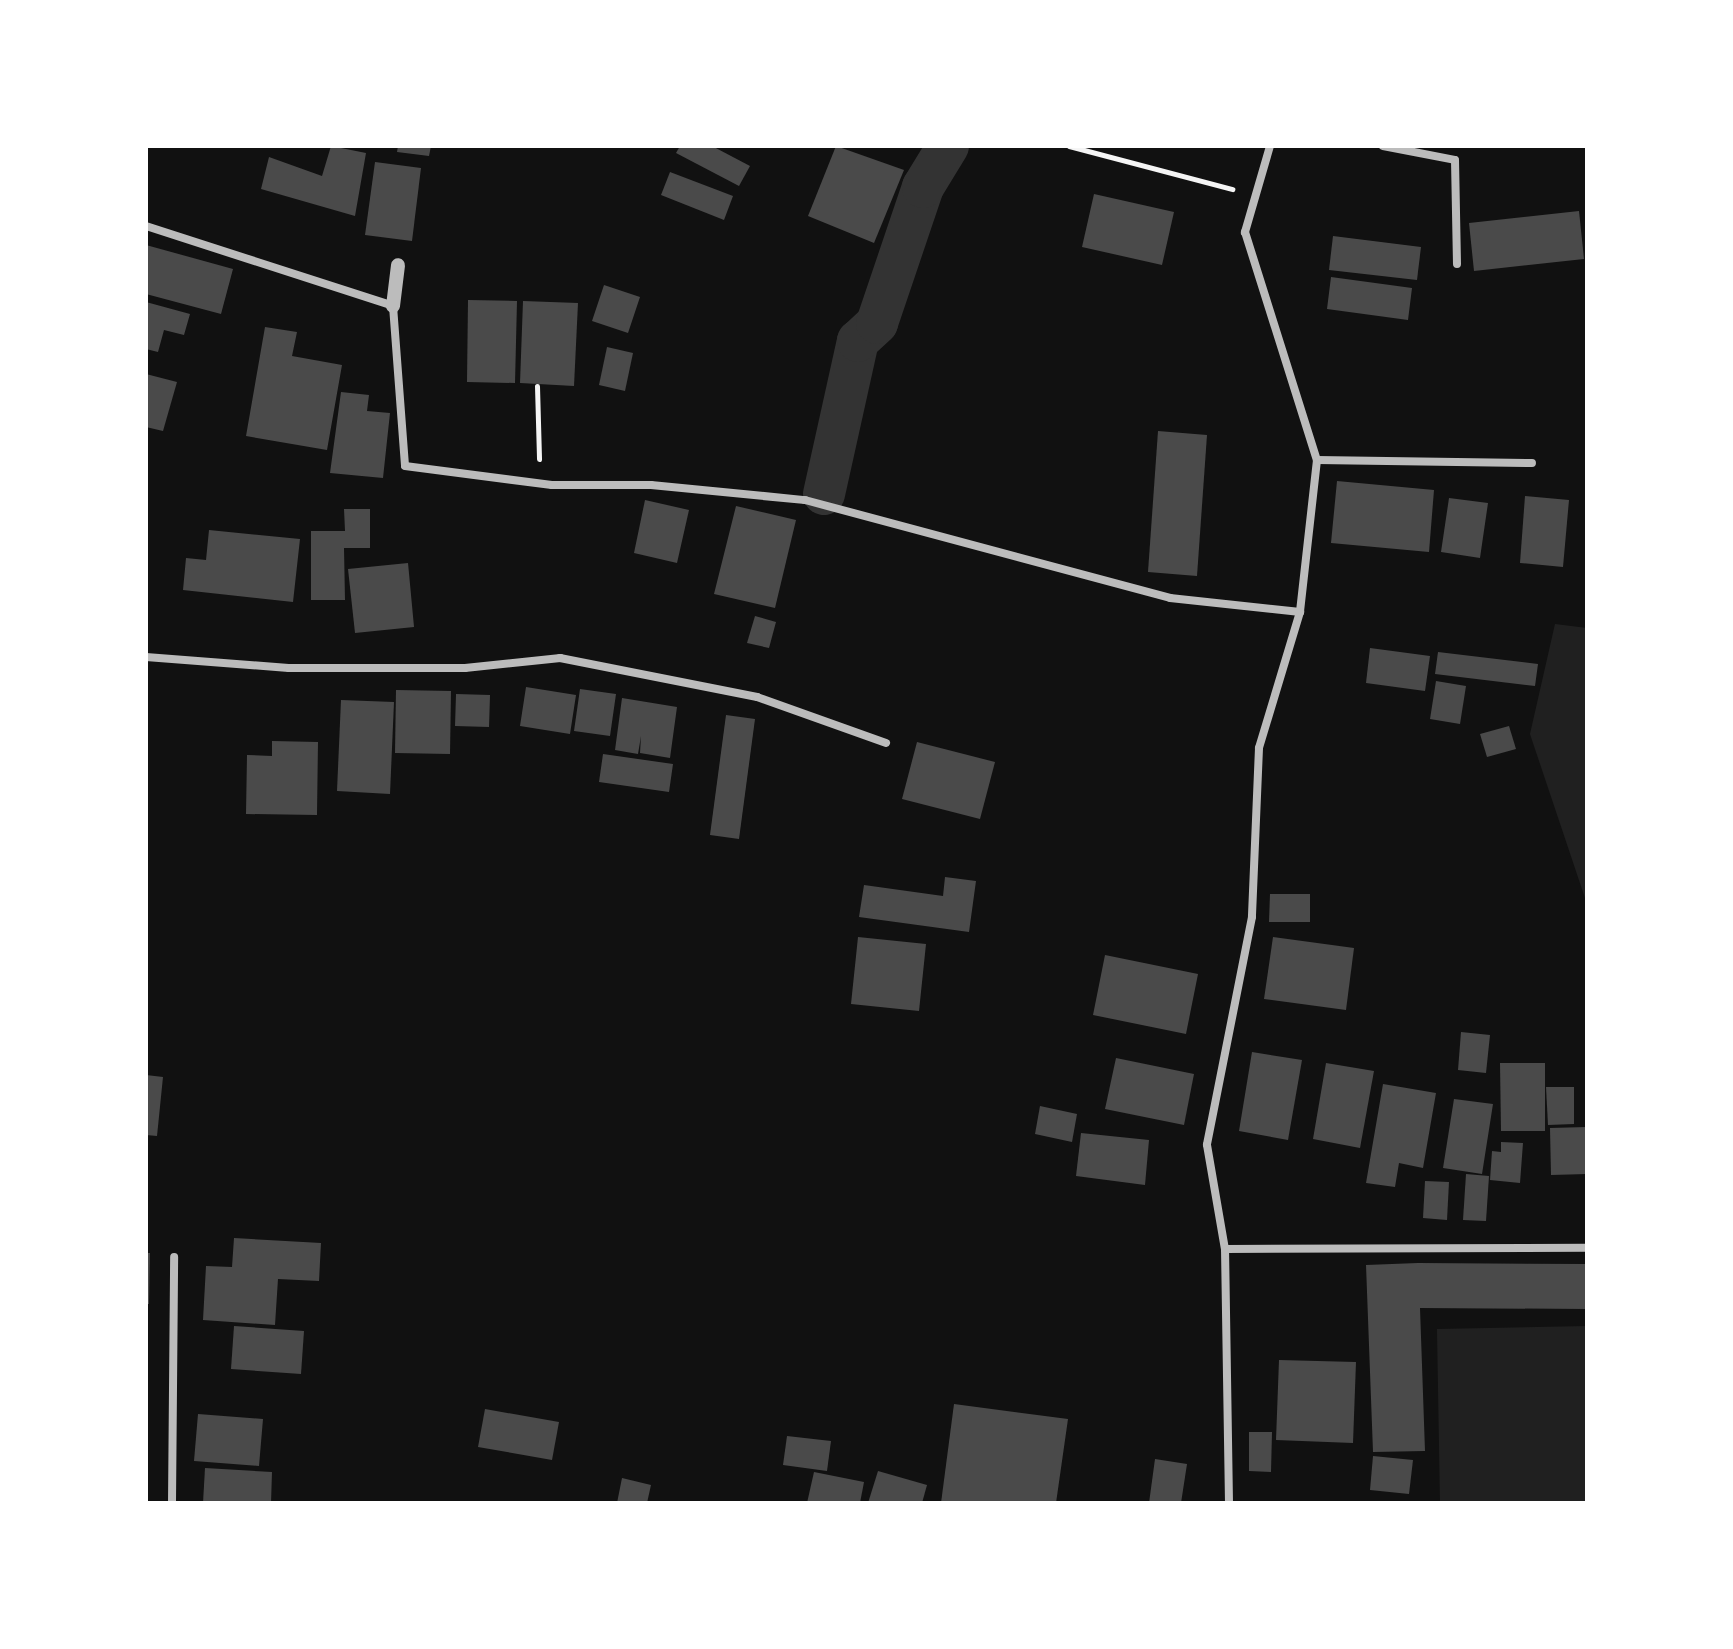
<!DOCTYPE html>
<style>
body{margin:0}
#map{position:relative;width:1733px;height:1649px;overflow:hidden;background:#111;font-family:"Fira Sans",sans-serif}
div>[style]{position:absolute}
.green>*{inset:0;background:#202020}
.canal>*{height:42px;margin:-21px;padding:0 21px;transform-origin:21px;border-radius:21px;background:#333}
.building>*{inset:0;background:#4a4a4a}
.path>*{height:5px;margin:-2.5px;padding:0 2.5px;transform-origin:2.5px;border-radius:2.5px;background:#f5f5f5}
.minor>*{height:8px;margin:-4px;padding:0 4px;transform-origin:4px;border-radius:4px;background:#bcbcbc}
.tertiary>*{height:14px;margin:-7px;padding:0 7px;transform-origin:7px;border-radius:7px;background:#bcbcbc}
span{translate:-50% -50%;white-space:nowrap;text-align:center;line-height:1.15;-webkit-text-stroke:8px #fff;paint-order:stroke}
.frame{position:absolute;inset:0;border:148px solid #fff;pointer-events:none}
</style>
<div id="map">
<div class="green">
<div style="clip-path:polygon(1555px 624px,1587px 628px,1587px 904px,1530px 734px)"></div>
<div style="clip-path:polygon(1587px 1326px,1587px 1503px,1440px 1503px,1437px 1329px)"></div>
</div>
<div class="canal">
<div style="left:824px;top:494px;width:157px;rotate:-77.5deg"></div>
<div style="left:858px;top:341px;width:26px;rotate:-43deg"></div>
<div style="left:877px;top:323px;width:144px;rotate:-71.3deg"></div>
<div style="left:923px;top:187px;width:48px;rotate:-58.6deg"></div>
</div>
<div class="building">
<div style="clip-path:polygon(331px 146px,366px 153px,355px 216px,261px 189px,269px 157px,322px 176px)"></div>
<div style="clip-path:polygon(398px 146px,431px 146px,429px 156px,397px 152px)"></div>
<div style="clip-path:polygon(680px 146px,712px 146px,750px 166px,739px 186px,676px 153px)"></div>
<div style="clip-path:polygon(836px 146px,904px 170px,874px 243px,808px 216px)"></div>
<div style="clip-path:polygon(375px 162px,421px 168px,412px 241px,365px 235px)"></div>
<div style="clip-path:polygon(670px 172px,733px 196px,724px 220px,661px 195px)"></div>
<div style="clip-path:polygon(1094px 194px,1174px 212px,1162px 265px,1082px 247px)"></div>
<div style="clip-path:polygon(1579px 211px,1584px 259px,1474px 271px,1469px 223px)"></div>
<div style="clip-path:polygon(1333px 236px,1421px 247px,1417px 280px,1329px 270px)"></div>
<div style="clip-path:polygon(146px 245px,233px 269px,221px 314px,146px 294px)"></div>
<div style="clip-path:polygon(1331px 277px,1412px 288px,1408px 320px,1327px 309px)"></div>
<div style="clip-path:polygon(604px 285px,640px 297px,628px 333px,592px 321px)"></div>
<div style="clip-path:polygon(468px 300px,517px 301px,515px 383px,467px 382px)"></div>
<div style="clip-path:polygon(523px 301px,578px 303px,574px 386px,520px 383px)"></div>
<div style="clip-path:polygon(146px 302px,190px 314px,184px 335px,164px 330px,158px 352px,146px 349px)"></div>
<div style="clip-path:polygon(265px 327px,297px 332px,292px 356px,342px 365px,327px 450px,246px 436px)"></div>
<div style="clip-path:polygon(607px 347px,633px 353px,625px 391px,599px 385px)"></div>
<div style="clip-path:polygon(146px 374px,177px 382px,163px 431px,146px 427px)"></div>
<div style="clip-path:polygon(341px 392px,369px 395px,367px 411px,390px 413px,383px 478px,330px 473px)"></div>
<div style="clip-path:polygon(1158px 431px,1207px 435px,1197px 576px,1148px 572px)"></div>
<div style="clip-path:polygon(1337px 481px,1434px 490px,1429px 552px,1331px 543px)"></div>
<div style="clip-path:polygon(1525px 496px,1569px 500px,1563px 567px,1520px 563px)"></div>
<div style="clip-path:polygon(1449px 498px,1488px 503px,1480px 558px,1441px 552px)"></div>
<div style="clip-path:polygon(645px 500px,689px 510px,677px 563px,634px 553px)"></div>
<div style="clip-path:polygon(736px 506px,796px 520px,775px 608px,714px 594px)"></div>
<div style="clip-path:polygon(344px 509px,370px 509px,370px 548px,344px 548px,345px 600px,311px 600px,311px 531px,345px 531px)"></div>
<div style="clip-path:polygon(209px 530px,300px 539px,293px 602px,183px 590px,186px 558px,206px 560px)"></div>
<div style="clip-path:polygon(408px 563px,414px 627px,355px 633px,348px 569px)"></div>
<div style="clip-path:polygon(755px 616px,776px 622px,769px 648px,747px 643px)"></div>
<div style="clip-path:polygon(1370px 648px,1430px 656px,1425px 691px,1366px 683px)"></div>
<div style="clip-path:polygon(1438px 652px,1538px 664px,1535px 686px,1435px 674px)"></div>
<div style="clip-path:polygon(1436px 681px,1466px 686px,1460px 724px,1430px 719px)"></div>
<div style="clip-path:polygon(526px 687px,576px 695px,570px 734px,520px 726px)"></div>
<div style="clip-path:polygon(580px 689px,616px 694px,610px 736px,574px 731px)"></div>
<div style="clip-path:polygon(396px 690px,451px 691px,450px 754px,395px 753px)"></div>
<div style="clip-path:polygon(456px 694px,490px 695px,489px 727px,455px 726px)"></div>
<div style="clip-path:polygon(622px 698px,677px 707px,670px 758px,640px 753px,641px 736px,638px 754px,615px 750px)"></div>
<div style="clip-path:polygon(341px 700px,394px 702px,390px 794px,337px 791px)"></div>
<div style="clip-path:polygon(726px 715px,755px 719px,739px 839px,710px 835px)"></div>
<div style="clip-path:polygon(1509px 726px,1516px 749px,1487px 757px,1480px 734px)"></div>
<div style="clip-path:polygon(272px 741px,318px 742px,317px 815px,246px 814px,247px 755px,272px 756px)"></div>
<div style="clip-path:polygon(917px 742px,995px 762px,980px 819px,902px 799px)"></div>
<div style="clip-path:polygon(603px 754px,673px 764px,669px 792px,599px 782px)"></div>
<div style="clip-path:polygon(945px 877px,976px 881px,969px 932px,859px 917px,864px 885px,943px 896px)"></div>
<div style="clip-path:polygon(1270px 894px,1310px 894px,1310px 922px,1269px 922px)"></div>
<div style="clip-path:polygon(858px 937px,926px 944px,919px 1011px,851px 1004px)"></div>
<div style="clip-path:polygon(1273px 937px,1354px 948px,1346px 1010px,1264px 999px)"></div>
<div style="clip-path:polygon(1105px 955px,1198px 974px,1186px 1034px,1093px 1015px)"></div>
<div style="clip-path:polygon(1461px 1032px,1490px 1035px,1486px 1073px,1458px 1070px)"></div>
<div style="clip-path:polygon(1252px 1052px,1302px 1060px,1288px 1140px,1239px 1131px)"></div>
<div style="clip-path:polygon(1116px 1058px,1194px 1074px,1184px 1125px,1105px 1109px)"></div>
<div style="clip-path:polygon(1326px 1063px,1374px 1071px,1360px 1148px,1313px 1139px)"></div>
<div style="clip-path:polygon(1500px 1063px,1545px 1063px,1545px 1131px,1501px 1131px)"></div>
<div style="clip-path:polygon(146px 1075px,163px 1077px,157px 1136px,146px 1135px)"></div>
<div style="clip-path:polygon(1383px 1084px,1436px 1093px,1423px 1168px,1399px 1163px,1395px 1187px,1366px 1183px)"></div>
<div style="clip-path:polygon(1546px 1087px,1574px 1087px,1574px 1124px,1548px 1125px)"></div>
<div style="clip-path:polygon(1454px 1099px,1493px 1104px,1482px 1174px,1443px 1168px)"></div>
<div style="clip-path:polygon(1040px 1106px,1077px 1114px,1072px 1142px,1035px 1134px)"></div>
<div style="clip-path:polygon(1587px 1127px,1587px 1174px,1551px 1175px,1550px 1128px)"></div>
<div style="clip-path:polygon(1081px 1133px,1149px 1140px,1145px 1185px,1076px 1176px)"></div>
<div style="clip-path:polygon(1501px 1142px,1523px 1143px,1520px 1183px,1490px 1180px,1492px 1151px,1501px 1152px)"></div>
<div style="clip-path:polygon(1466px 1174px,1489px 1176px,1486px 1221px,1463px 1220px)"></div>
<div style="clip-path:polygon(1425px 1181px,1449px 1182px,1447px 1220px,1423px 1218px)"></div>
<div style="clip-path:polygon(234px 1238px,321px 1243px,319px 1281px,278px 1279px,275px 1325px,203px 1320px,206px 1266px,232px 1267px)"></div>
<div style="clip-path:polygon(146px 1253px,150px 1253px,149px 1304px,146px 1304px)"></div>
<div style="clip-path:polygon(1418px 1263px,1587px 1264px,1587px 1309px,1420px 1308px,1425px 1451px,1373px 1452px,1366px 1265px)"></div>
<div style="clip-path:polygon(234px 1326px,304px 1331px,301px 1374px,231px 1369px)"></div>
<div style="clip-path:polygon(1279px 1360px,1356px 1362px,1353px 1443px,1276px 1440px)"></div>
<div style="clip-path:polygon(954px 1404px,1068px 1419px,1056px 1503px,941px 1503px)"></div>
<div style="clip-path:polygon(485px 1409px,559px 1422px,552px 1460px,478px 1447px)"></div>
<div style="clip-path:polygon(198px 1414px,263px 1419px,259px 1466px,194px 1461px)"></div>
<div style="clip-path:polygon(1249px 1432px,1272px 1432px,1271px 1472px,1249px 1471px)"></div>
<div style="clip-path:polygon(787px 1436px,831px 1441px,827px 1471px,783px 1465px)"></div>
<div style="clip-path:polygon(1373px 1456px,1413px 1460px,1409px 1494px,1370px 1490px)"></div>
<div style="clip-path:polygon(1155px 1459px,1187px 1464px,1181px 1503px,1149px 1503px)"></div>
<div style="clip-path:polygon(205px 1468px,272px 1472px,271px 1503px,203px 1503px)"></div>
<div style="clip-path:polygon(878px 1471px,927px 1485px,922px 1503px,868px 1503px)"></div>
<div style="clip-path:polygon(814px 1472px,864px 1482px,860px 1503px,807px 1503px)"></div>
<div style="clip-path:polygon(622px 1478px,651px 1485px,647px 1503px,617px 1503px)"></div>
</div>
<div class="path">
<div style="left:1069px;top:146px;width:169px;rotate:14.8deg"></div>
<div style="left:537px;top:386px;width:73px;rotate:88.4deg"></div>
</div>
<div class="minor">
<div style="left:1270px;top:146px;width:90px;rotate:106.2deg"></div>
<div style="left:1245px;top:232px;width:239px;rotate:72.5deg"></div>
<div style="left:1317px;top:460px;width:153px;rotate:96.4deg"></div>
<div style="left:1383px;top:146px;width:73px;rotate:11deg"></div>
<div style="left:1455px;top:160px;width:104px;rotate:88.9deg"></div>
<div style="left:146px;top:226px;width:260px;rotate:17.9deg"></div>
<div style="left:393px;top:306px;width:160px;rotate:85.7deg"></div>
<div style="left:405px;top:466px;width:148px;rotate:7.4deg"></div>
<div style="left:552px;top:485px;width:99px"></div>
<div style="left:651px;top:485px;width:155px;rotate:5.6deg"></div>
<div style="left:805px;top:500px;width:378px;rotate:15deg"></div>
<div style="left:1170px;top:598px;width:131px;rotate:6.1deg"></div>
<div style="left:1300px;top:612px;width:142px;rotate:106.8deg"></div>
<div style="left:1259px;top:748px;width:169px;rotate:92.4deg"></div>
<div style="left:1252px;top:917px;width:232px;rotate:101.2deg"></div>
<div style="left:1207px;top:1145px;width:106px;rotate:80.2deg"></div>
<div style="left:1317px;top:460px;width:215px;rotate:0.8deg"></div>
<div style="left:146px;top:657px;width:143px;rotate:4.4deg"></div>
<div style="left:289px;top:668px;width:176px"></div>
<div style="left:465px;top:668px;width:96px;rotate:-6deg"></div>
<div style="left:560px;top:658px;width:201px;rotate:11.2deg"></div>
<div style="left:757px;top:697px;width:137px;rotate:19.6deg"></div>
<div style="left:172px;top:1503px;width:246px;rotate:-89.5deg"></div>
<div style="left:1229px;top:1503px;width:254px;rotate:-90.9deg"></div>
<div style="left:1225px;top:1249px;width:362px;rotate:-0.2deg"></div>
</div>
<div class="tertiary">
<div style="left:393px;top:306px;width:41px;rotate:-83deg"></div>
</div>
<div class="frame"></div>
</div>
